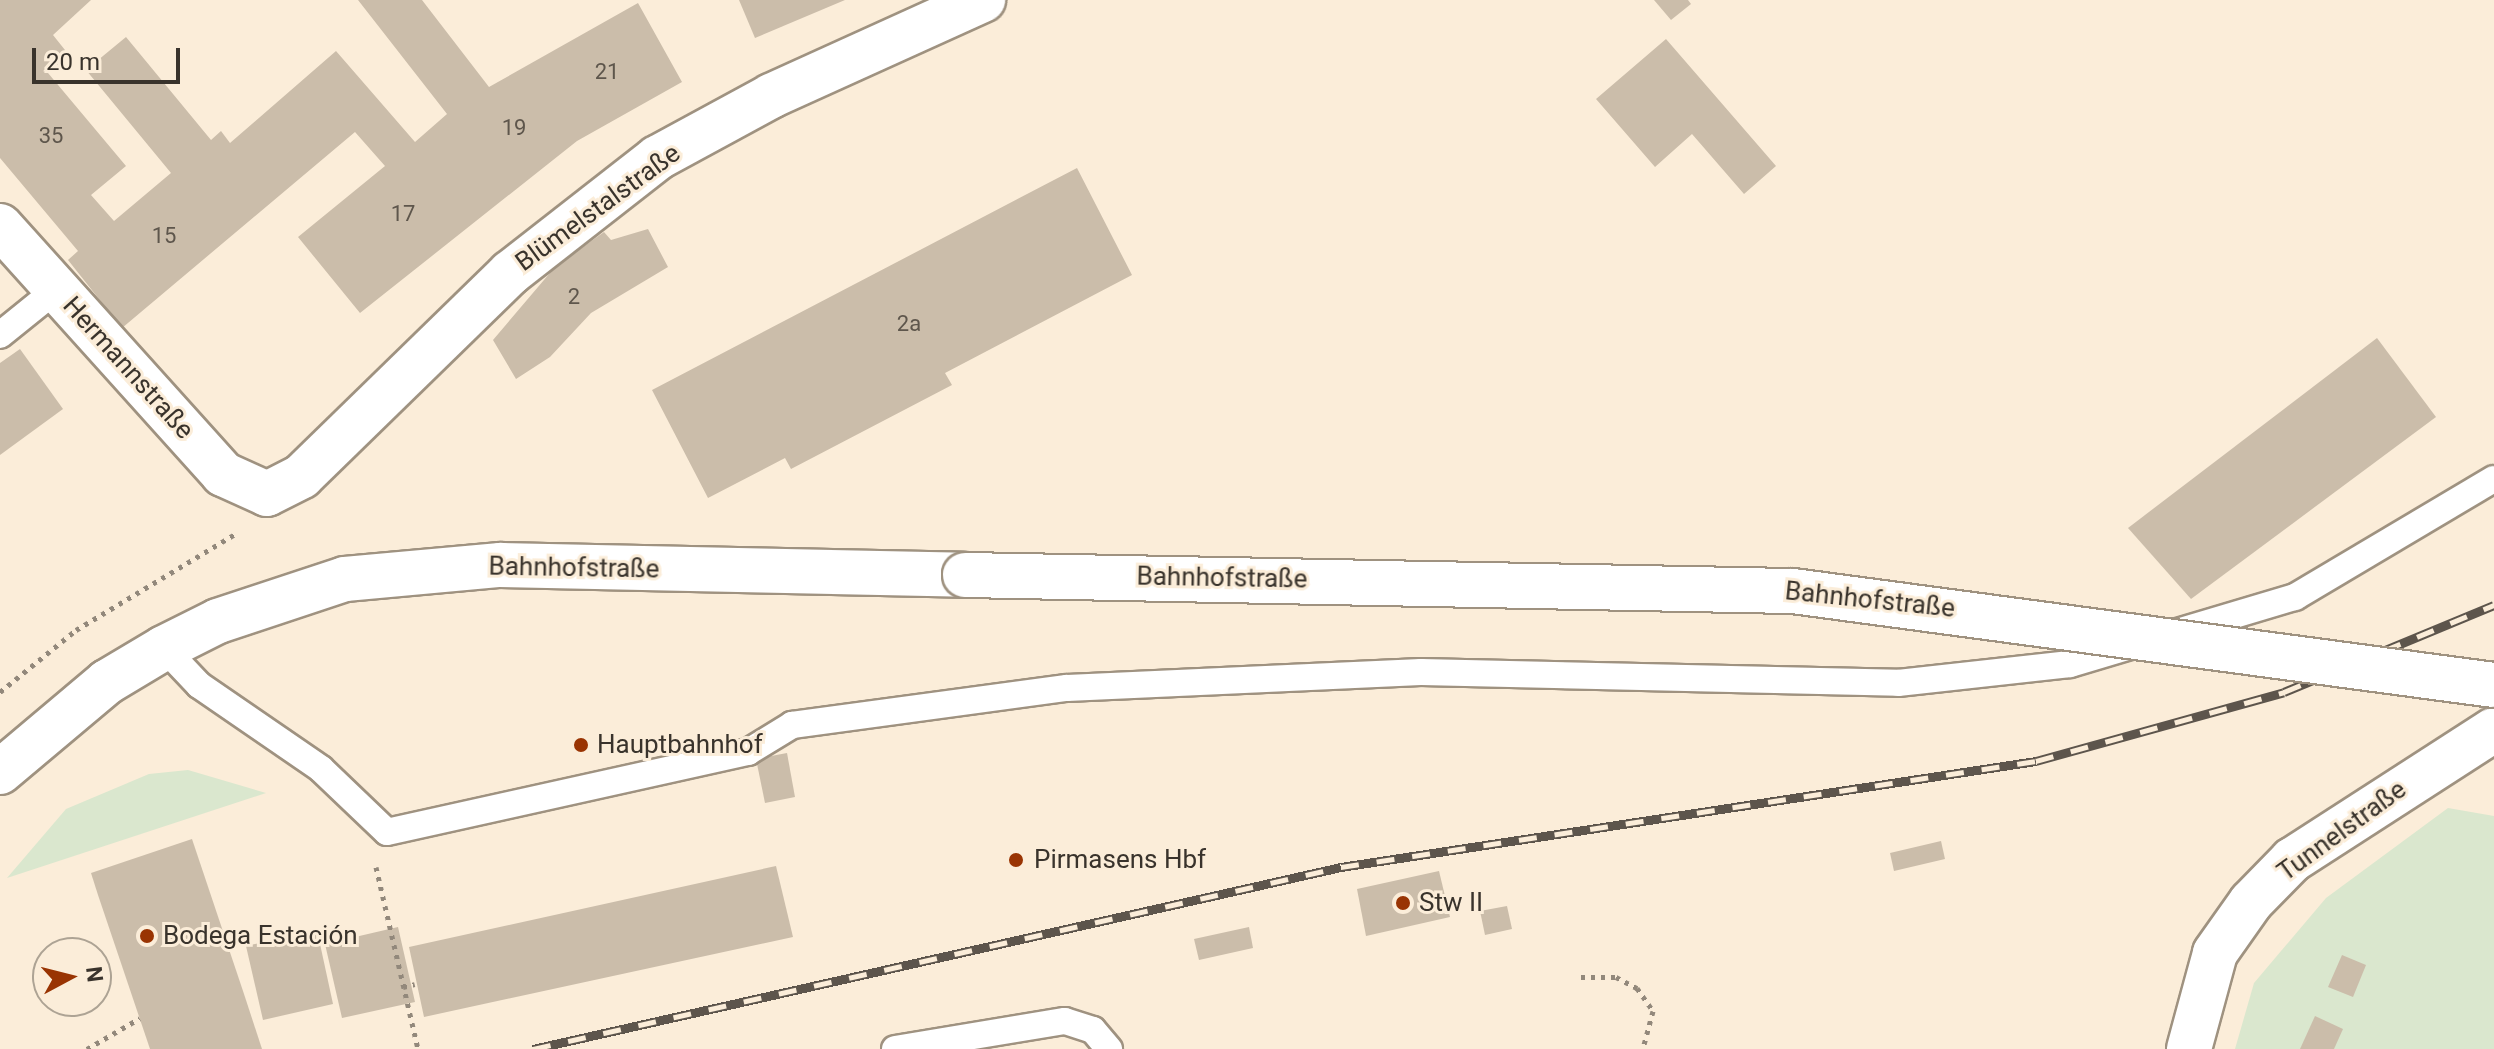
<!DOCTYPE html>
<meta charset="utf-8">
<style>
body{margin:0}
#map{position:relative;width:2494px;height:1049px;overflow:hidden;background:#fbedd9;font-family:Roboto,sans-serif}
div>[style]{position:absolute}
.green>*{inset:0;background:#dae7ce}
.building>*{inset:0;background:#cbbdaa}
.path>*{height:5px;margin-top:-2.5px;transform-origin:0;background:repeating-linear-gradient(90deg,#92887b 0 4px,transparent 0 10px)}
.roads{filter:drop-shadow(2px 0 #9f9280) drop-shadow(-2px 0 #9f9280) drop-shadow(0 2px #9f9280) drop-shadow(0 -2px #9f9280)}
.service>*{height:26px;margin:-13px;padding:0 13px;transform-origin:13px;border-radius:13px;background:#fff}
.minor>*{height:44px;margin:-22px;padding:0 22px;transform-origin:22px;border-radius:22px;background:#fff}
.tertiary>*{height:44px;margin:-22px;padding:0 22px;transform-origin:22px;border-radius:22px;background:#fff}
.rail>*{height:9px;margin-top:-4.5px;transform-origin:0;background:repeating-linear-gradient(90deg,#fbedd9 0 18px,#5d554c 0 36px);box-sizing:border-box;border-block:2px solid #5d554c}
.bridges{filter:drop-shadow(2px 0 #9f9280) drop-shadow(-2px 0 #9f9280) drop-shadow(0 2px #9f9280) drop-shadow(0 -2px #9f9280)}
.tertiary-bridge>*{height:44px;margin:-22px;padding:0 22px;transform-origin:22px;border-radius:22px;background:#fff}
.dots>*{width:22px;height:22px;translate:-50% -50%;box-sizing:border-box;border:4px solid #fbedd9;border-radius:50%}
span{translate:-50% -50%;white-space:nowrap;text-align:center;line-height:1.15;-webkit-text-stroke:6px #fbedd9;paint-order:stroke}
.number-label{font-size:22px;color:#5e564c}
.number-label span{-webkit-text-stroke-width:0}
.street-label{font-size:26px;color:#39332c}
.poi-label{font-size:26px;color:#39332c}
.left{translate:0 -50%;text-align:left}
.north{position:absolute;left:32px;top:937px;width:80px;height:80px;box-sizing:border-box;background:#fbedd9;border:2px solid #ada394;border-radius:50%;rotate:83deg;font-size:22px;font-weight:700;line-height:32px;text-align:center;color:#39332c}
.north::after{content:'';display:block;margin:auto;width:28px;height:36px;background:#993403;clip-path:polygon(50% 0,100% 100%,50% 72%,0 100%)}
.scale{position:absolute;left:32px;top:48px;width:148px;height:36px;box-sizing:border-box;border:4px solid #39332c;border-top:0;padding-left:10px;font-size:24px;line-height:28px;white-space:nowrap;color:#39332c;-webkit-text-stroke:6px #fbedd9;paint-order:stroke}
</style>
<div id="map">
<div class="green">
<div style="clip-path:polygon(188px 770px,266px 793px,7px 878px,66px 809px,149px 774px)"></div>
<div style="clip-path:polygon(2448px 808px,2494px 816px,2494px 1049px,2235px 1049px,2254px 983px,2326px 898px)"></div>
</div>
<div class="building">
<div style="clip-path:polygon(0 0,91px 0,53px 35px,69px 55px,48px 73px,126px 166px,91px 195px,114px 221px,171px 173px,86px 70px,126px 37px,211px 140px,221px 131px,230px 143px,336px 51px,415px 142px,447px 114px,358px 0,422px 0,489px 87px,638px 3px,682px 82px,577px 141px,360px 313px,298px 237px,385px 166px,355px 132px,122px 328px,68px 260px,78px 251px,0 158px)"></div>
<div style="clip-path:polygon(739px 0,845px 0,755px 38px)"></div>
<div style="clip-path:polygon(1654px 0,1688px 0,1691px 4px,1671px 20px)"></div>
<div style="clip-path:polygon(1666px 39px,1776px 166px,1744px 194px,1692px 134px,1655px 167px,1596px 99px)"></div>
<div style="clip-path:polygon(1077px 168px,1132px 275px,945px 373px,952px 385px,791px 469px,785px 458px,708px 498px,652px 390px)"></div>
<div style="clip-path:polygon(648px 229px,668px 267px,591px 313px,550px 357px,516px 379px,493px 340px,555px 267px,604px 232px,611px 240px)"></div>
<div style="clip-path:polygon(2377px 338px,2436px 417px,2191px 599px,2128px 528px)"></div>
<div style="clip-path:polygon(20px 349px,63px 409px,0 455px,0 363px)"></div>
<div style="clip-path:polygon(787px 753px,795px 797px,765px 803px,756px 759px)"></div>
<div style="clip-path:polygon(192px 839px,244px 994px,262px 1049px,150px 1049px,98px 895px,91px 873px)"></div>
<div style="clip-path:polygon(1941px 841px,1945px 859px,1894px 871px,1890px 853px)"></div>
<div style="clip-path:polygon(776px 866px,793px 937px,424px 1017px,409px 947px)"></div>
<div style="clip-path:polygon(1439px 871px,1450px 917px,1366px 936px,1357px 889px)"></div>
<div style="clip-path:polygon(1507px 906px,1512px 929px,1485px 935px,1480px 911px)"></div>
<div style="clip-path:polygon(398px 927px,415px 1002px,342px 1018px,325px 944px)"></div>
<div style="clip-path:polygon(1249px 927px,1253px 948px,1199px 960px,1194px 939px)"></div>
<div style="clip-path:polygon(317px 930px,333px 1004px,263px 1020px,246px 946px)"></div>
<div style="clip-path:polygon(2342px 955px,2366px 965px,2353px 997px,2328px 987px)"></div>
<div style="clip-path:polygon(2315px 1016px,2343px 1029px,2334px 1049px,2300px 1049px)"></div>
</div>
<div class="path">
<div style="left:0;top:692px;width:98px;rotate:-39.2deg"></div>
<div style="left:76px;top:630px;width:188px;rotate:-31.1deg"></div>
<div style="left:376px;top:867px;width:187px;rotate:77deg"></div>
<div style="left:1581px;top:977px;width:35px"></div>
<div style="left:1616px;top:977px;width:24px;rotate:28deg"></div>
<div style="left:1637px;top:988px;width:28px;rotate:55deg"></div>
<div style="left:1653px;top:1011px;width:39px;rotate:105deg"></div>
<div style="left:403px;top:987px;width:12px;rotate:-14deg"></div>
<div style="left:87px;top:1049px;width:61px;rotate:-30.3deg"></div>
</div>
<div class="roads">
<div class="service">
<div style="left:0;top:335px;width:73px;rotate:-38.9deg"></div>
<div style="left:164px;top:648px;width:51px;rotate:46.6deg"></div>
<div style="left:199px;top:685px;width:148px;rotate:34.5deg"></div>
<div style="left:321px;top:769px;width:91px;rotate:43.7deg"></div>
<div style="left:387px;top:832px;width:370px;rotate:-12.5deg"></div>
<div style="left:748px;top:752px;width:52px;rotate:-31.5deg"></div>
<div style="left:792px;top:725px;width:277px;rotate:-7.7deg"></div>
<div style="left:1067px;top:688px;width:354px;rotate:-2.6deg"></div>
<div style="left:1421px;top:672px;width:477px;rotate:1.3deg"></div>
<div style="left:1898px;top:683px;width:173px;rotate:-6.3deg"></div>
<div style="left:2070px;top:664px;width:235px;rotate:-16.6deg"></div>
<div style="left:2295px;top:597px;width:231px;rotate:-30.7deg"></div>
<div style="left:895px;top:1049px;width:172px;rotate:-9.4deg"></div>
<div style="left:1065px;top:1021px;width:29px;rotate:18deg"></div>
<div style="left:1093px;top:1030px;width:25px;rotate:50deg"></div>
</div>
<div class="minor">
<div style="left:0;top:226px;width:334px;rotate:48deg"></div>
<div style="left:223px;top:474px;width:48px;rotate:24.4deg"></div>
<div style="left:267px;top:494px;width:39px;rotate:-27deg"></div>
<div style="left:302px;top:476px;width:291px;rotate:-44.3deg"></div>
<div style="left:510px;top:273px;width:187px;rotate:-38deg"></div>
<div style="left:657px;top:158px;width:130px;rotate:-28.5deg"></div>
<div style="left:771px;top:96px;width:233px;rotate:-24.4deg"></div>
<div style="left:2189px;top:1049px;width:99px;rotate:-74.8deg"></div>
<div style="left:2215px;top:953px;width:62px;rotate:-54.8deg"></div>
<div style="left:2251px;top:902px;width:59px;rotate:-45.7deg"></div>
<div style="left:2292px;top:860px;width:240px;rotate:-32.8deg"></div>
</div>
<div class="tertiary">
<div style="left:0;top:772px;width:140px;rotate:-40.1deg"></div>
<div style="left:107px;top:682px;width:66px;rotate:-30.8deg"></div>
<div style="left:164px;top:648px;width:60px;rotate:-26.6deg"></div>
<div style="left:218px;top:621px;width:134px;rotate:-18.3deg"></div>
<div style="left:345px;top:579px;width:156px;rotate:-5.2deg"></div>
<div style="left:500px;top:565px;width:465px;rotate:1.2deg"></div>
</div>
</div>
<div class="rail">
<div style="left:533px;top:1049px;width:828px;rotate:-12.69deg"></div>
<div style="left:1341px;top:867px;width:703px;rotate:-8.67deg"></div>
<div style="left:2036px;top:761px;width:257px;rotate:-15.5deg"></div>
<div style="left:2284px;top:692px;width:227px;rotate:-22.5deg"></div>
</div>
<div class="bridges">
<div class="tertiary-bridge">
<div style="left:965px;top:575px;width:828px;rotate:1.11deg"></div>
<div style="left:1793px;top:591px;width:707px;rotate:7.64deg"></div>
</div>
</div>
<div class="dots">
<div style="left:581px;top:745px;background:#993403"></div>
<div style="left:1016px;top:860px;background:#993403"></div>
<div style="left:1403px;top:903px;background:#993403"></div>
<div style="left:147px;top:936px;background:#993403"></div>
</div>
<div class="number-label">
<span style="left:607px;top:72px">21</span>
<span style="left:514px;top:128px">19</span>
<span style="left:51px;top:136px">35</span>
<span style="left:403px;top:214px">17</span>
<span style="left:164px;top:236px">15</span>
<span style="left:574px;top:297px">2</span>
<span style="left:909px;top:324px">2a</span>
</div>
<div class="street-label">
<span style="left:598px;top:208px;rotate:-36deg">Blümelstalstraße</span>
<span style="left:128px;top:368px;rotate:48deg">Hermannstraße</span>
<span style="left:574px;top:568px;rotate:1deg">Bahnhofstraße</span>
<span style="left:1222px;top:578px;rotate:1deg">Bahnhofstraße</span>
<span style="left:1870px;top:600px;rotate:6deg">Bahnhofstraße</span>
<span style="left:2342px;top:831px;rotate:-36deg">Tunnelstraße</span>
</div>
<div class="poi-label">
<span class="left" style="left:597px;top:745px">Hauptbahnhof</span>
<span class="left" style="left:1034px;top:860px">Pirmasens Hbf</span>
<span class="left" style="left:1419px;top:903px">Stw II</span>
<span class="left" style="left:163px;top:936px">Bodega Estación</span>
</div>
<div class="north">N</div>
<div class="scale">20 m</div>
</div>
